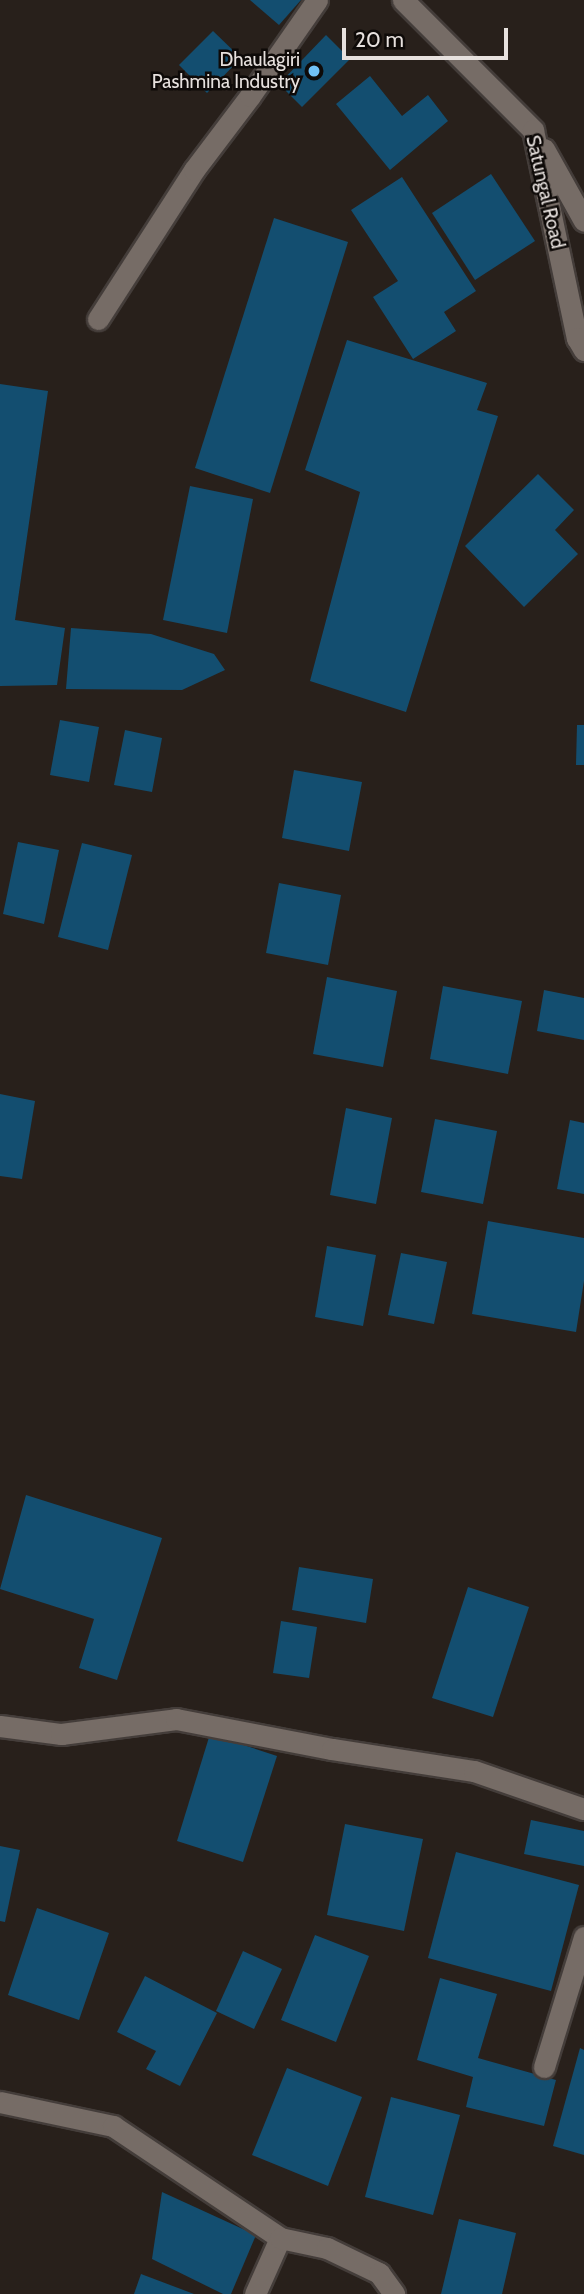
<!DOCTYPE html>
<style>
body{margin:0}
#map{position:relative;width:584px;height:2294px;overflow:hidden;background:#28201b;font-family:Cabin,sans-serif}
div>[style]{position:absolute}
.building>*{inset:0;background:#134e70}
.roads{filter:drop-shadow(2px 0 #443d3a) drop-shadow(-2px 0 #443d3a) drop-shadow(0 2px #443d3a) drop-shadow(0 -2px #443d3a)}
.street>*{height:21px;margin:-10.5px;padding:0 10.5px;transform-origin:10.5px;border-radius:10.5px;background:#766c66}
.dots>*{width:19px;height:19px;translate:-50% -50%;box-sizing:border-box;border:4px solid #0e0a08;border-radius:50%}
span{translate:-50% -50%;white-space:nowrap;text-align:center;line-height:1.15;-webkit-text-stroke:5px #0e0a08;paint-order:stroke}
.poi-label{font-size:19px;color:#e7e1de}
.right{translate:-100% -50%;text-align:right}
.street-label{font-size:19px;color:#e7e1de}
.scale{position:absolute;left:342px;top:28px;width:166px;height:32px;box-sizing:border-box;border:4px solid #e7e1de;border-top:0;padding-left:9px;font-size:21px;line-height:24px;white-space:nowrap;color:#e7e1de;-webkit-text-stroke:5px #0e0a08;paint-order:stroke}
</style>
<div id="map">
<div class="building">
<div style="clip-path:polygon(250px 0,301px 0,279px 25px)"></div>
<div style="clip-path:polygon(213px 31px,241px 58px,207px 93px,179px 65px)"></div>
<div style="clip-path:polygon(326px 35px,350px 59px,302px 107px,279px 84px)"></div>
<div style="clip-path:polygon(370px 76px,402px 116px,428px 95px,448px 121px,390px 170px,336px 104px)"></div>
<div style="clip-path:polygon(491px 174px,535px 241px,475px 280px,432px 213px)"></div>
<div style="clip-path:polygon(402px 177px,476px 291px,444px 312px,456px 331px,413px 359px,373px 297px,398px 281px,351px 210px)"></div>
<div style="clip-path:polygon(274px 218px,348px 242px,270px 493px,195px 468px)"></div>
<div style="clip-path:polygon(347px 340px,487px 383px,477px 410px,498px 416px,406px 712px,310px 681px,360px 492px,305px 470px)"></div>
<div style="clip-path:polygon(0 384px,48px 391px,15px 620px,65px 628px,57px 685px,0 686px)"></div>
<div style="clip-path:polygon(538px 474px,574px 510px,555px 530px,578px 554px,524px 607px,465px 546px)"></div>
<div style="clip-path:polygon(190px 486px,253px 499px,227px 633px,163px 620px)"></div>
<div style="clip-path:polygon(71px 628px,151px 634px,214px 654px,225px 670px,182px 690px,66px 689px)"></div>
<div style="clip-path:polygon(60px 720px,99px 727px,89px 782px,50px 775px)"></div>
<div style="clip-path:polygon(577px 725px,584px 725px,584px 765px,576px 765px)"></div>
<div style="clip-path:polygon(125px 730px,162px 738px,152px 792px,114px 785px)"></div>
<div style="clip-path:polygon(294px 770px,362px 782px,349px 851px,282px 838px)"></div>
<div style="clip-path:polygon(18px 842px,59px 850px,44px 924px,3px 914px)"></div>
<div style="clip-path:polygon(82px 843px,132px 855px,108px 950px,58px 937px)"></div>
<div style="clip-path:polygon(279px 883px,341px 895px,328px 965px,266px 953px)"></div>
<div style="clip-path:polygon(327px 977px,397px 991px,383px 1067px,313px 1054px)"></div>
<div style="clip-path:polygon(443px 986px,522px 1001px,508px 1074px,430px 1059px)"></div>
<div style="clip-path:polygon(544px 990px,584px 998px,584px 1040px,537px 1031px)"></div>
<div style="clip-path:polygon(0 1094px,35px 1101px,22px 1179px,0 1176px)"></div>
<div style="clip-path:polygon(346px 1108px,392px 1118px,376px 1204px,330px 1195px)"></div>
<div style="clip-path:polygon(435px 1119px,497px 1131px,483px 1204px,421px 1192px)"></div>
<div style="clip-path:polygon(570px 1120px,584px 1123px,584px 1194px,557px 1189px)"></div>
<div style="clip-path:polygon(488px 1221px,584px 1238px,584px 1281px,576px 1332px,472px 1314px)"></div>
<div style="clip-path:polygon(327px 1246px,376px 1255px,363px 1326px,315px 1317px)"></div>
<div style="clip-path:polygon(401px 1253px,447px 1262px,434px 1324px,388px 1315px)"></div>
<div style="clip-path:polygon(26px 1495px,162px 1538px,117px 1680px,79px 1668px,94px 1619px,0 1589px)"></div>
<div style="clip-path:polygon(299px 1567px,373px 1579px,366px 1623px,292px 1610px)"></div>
<div style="clip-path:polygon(468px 1587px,529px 1607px,493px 1717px,432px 1698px)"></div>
<div style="clip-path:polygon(281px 1621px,317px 1627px,309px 1678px,273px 1673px)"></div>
<div style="clip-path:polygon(210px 1734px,277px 1756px,243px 1862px,177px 1841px)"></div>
<div style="clip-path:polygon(531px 1820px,584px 1831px,584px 1866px,524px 1854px)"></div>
<div style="clip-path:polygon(345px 1824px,423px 1839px,404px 1931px,327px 1915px)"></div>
<div style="clip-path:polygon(0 1846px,20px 1850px,5px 1922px,0 1921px)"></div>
<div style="clip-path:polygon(456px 1852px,579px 1885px,551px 1991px,428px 1958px)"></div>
<div style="clip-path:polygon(37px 1908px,109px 1933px,79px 2020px,8px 1995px)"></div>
<div style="clip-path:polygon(315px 1935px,369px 1956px,336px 2042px,281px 2020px)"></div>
<div style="clip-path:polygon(243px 1951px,282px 1969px,254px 2029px,216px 2011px)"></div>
<div style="clip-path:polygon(145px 1976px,217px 2013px,180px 2086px,146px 2069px,156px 2051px,117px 2032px)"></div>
<div style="clip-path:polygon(440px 1978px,497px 1994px,478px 2058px,556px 2080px,544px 2126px,466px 2107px,473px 2077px,417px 2060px)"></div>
<div style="clip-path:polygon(580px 2048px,584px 2050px,584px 2155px,553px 2146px)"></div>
<div style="clip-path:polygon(287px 2068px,362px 2097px,328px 2186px,252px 2155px)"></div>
<div style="clip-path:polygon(391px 2097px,460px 2115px,433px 2215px,365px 2197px)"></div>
<div style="clip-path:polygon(162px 2192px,256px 2235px,231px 2294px,223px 2294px,152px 2259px)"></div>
<div style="clip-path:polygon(459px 2219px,516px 2233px,502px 2294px,441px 2294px)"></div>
<div style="clip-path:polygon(141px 2274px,194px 2294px,134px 2294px)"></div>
</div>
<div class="roads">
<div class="street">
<div style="left:403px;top:0;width:184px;rotate:45deg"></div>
<div style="left:533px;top:130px;width:213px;rotate:78.1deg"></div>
<div style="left:577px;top:338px;width:14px;rotate:60deg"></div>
<div style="left:544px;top:149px;width:82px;rotate:60.9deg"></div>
<div style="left:98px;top:319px;width:177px;rotate:-57.2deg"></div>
<div style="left:194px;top:170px;width:93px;rotate:-52.9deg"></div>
<div style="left:250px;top:96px;width:117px;rotate:-55.1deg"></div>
<div style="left:0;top:1726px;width:62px;rotate:7.5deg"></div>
<div style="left:61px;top:1734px;width:116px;rotate:-7.4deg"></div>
<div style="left:176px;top:1719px;width:159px;rotate:10.9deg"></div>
<div style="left:332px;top:1749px;width:144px;rotate:8.8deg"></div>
<div style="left:474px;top:1771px;width:116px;rotate:19.1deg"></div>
<div style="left:544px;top:2067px;width:136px;rotate:-72.9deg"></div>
<div style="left:0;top:2102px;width:116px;rotate:12deg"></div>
<div style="left:113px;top:2126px;width:201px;rotate:33.8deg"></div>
<div style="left:255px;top:2294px;width:61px;rotate:-65.9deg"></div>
<div style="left:280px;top:2238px;width:48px;rotate:12deg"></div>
<div style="left:327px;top:2248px;width:58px;rotate:25.7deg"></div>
<div style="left:379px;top:2273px;width:26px;rotate:54deg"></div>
</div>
</div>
<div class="dots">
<div style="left:314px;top:71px;background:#71c1f5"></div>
</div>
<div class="poi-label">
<span class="right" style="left:300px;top:71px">Dhaulagiri<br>Pashmina Industry</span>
</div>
<div class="street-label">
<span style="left:545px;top:192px;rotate:77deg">Satungal Road</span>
</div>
<div class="scale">20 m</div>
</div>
